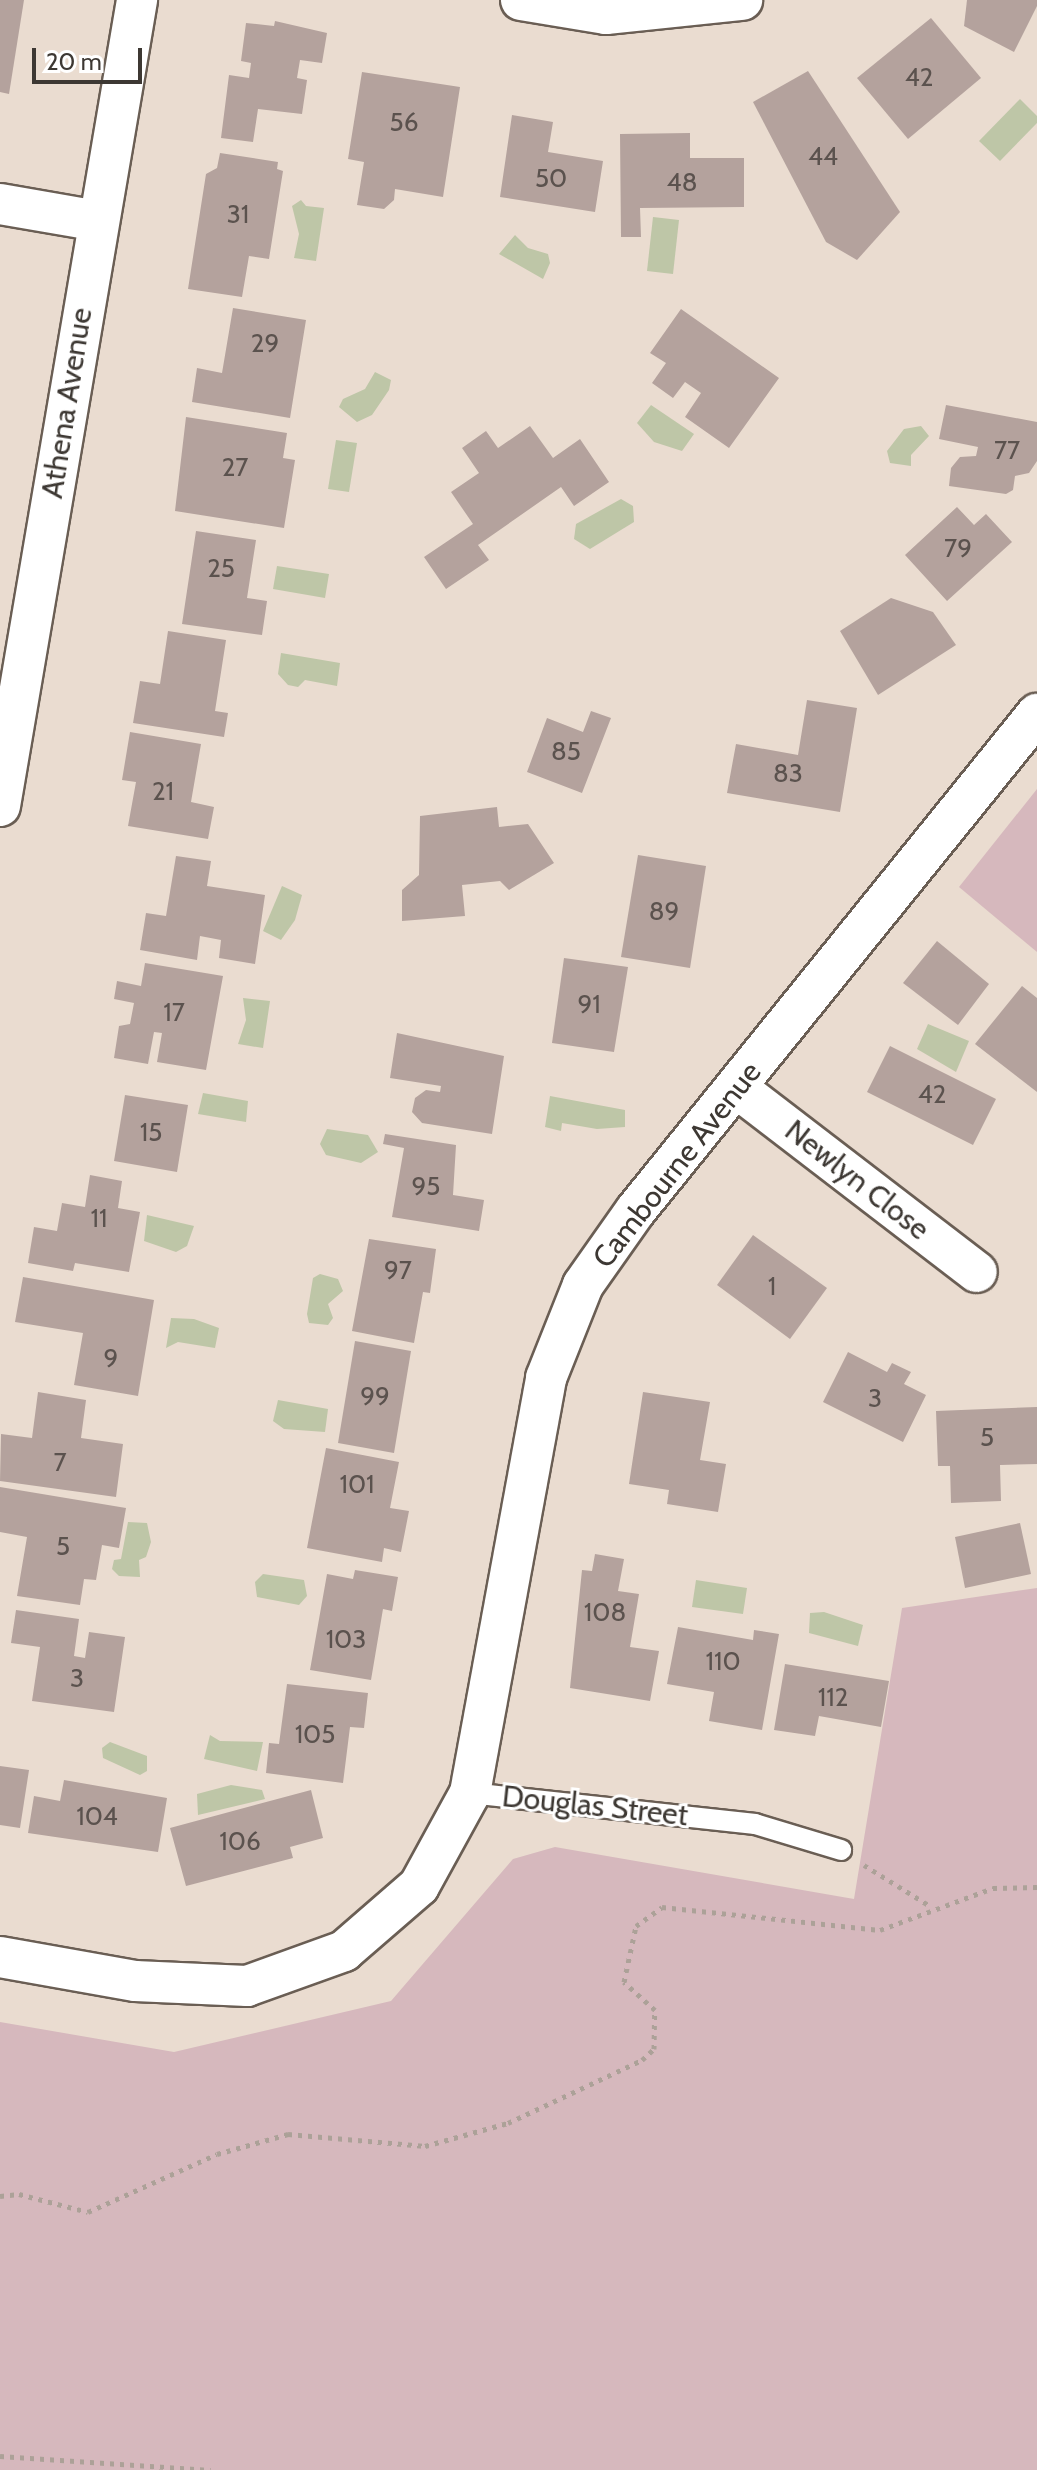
<!DOCTYPE html>
<style>
body{margin:0}
#map{position:relative;width:1037px;height:2470px;overflow:hidden;background:#eadcd0;font-family:Cabin,sans-serif}
div>[style]{position:absolute}
.green>*{inset:0;background:#d6b8bd}
.water>*{inset:0;background:#bec6a7}
.building>*{inset:0;background:#b4a29d}
.path>*{height:5px;margin-top:-2.5px;transform-origin:0;background:repeating-linear-gradient(90deg,#aca198 0 4px,transparent 0 10px)}
.roads{filter:drop-shadow(2px 0 #6a5e54) drop-shadow(-2px 0 #6a5e54) drop-shadow(0 2px #6a5e54) drop-shadow(0 -2px #6a5e54)}
.lane>*{height:20px;margin:-10px;padding:0 10px;transform-origin:10px;border-radius:10px;background:#fff}
.street>*{height:40px;margin:-20px;padding:0 20px;transform-origin:20px;border-radius:20px;background:#fff}
span{translate:-50% -50%;white-space:nowrap;text-align:center;line-height:1.15;-webkit-text-stroke:6px #fff;paint-order:stroke}
.number-label{font-size:26px;color:#5b524e}
.number-label span{-webkit-text-stroke-width:0}
.street-label{font-size:30px;color:#3d3833}
.scale{position:absolute;left:32px;top:48px;width:110px;height:36px;box-sizing:border-box;border:4px solid #3d3833;border-top:0;padding-left:10px;font-size:24px;line-height:28px;white-space:nowrap;color:#3d3833;-webkit-text-stroke:6px #fff;paint-order:stroke}
</style>
<div id="map">
<div class="green">
<div style="clip-path:polygon(1037px 789px,1037px 952px,959px 887px)"></div>
<div style="clip-path:polygon(1037px 1588px,1037px 2470px,0 2470px,0 2022px,174px 2052px,391px 2001px,513px 1859px,555px 1847px,854px 1899px,902px 1608px)"></div>
</div>
<div class="water">
<div style="clip-path:polygon(1020px 99px,1037px 116px,1037px 123px,1000px 161px,979px 141px)"></div>
<div style="clip-path:polygon(301px 200px,306px 206px,324px 208px,316px 261px,294px 258px,299px 234px,292px 206px)"></div>
<div style="clip-path:polygon(653px 217px,679px 220px,673px 274px,647px 271px)"></div>
<div style="clip-path:polygon(515px 235px,528px 248px,548px 254px,550px 263px,543px 279px,499px 254px)"></div>
<div style="clip-path:polygon(375px 372px,391px 380px,389px 390px,372px 415px,357px 422px,339px 407px,343px 399px,365px 389px)"></div>
<div style="clip-path:polygon(651px 405px,694px 434px,682px 451px,654px 442px,637px 423px)"></div>
<div style="clip-path:polygon(921px 426px,929px 436px,911px 455px,911px 466px,890px 463px,887px 451px,904px 429px)"></div>
<div style="clip-path:polygon(336px 440px,357px 443px,349px 492px,328px 489px)"></div>
<div style="clip-path:polygon(621px 499px,633px 506px,634px 522px,590px 549px,574px 539px,576px 524px)"></div>
<div style="clip-path:polygon(277px 566px,329px 574px,325px 598px,273px 589px)"></div>
<div style="clip-path:polygon(281px 653px,340px 663px,337px 686px,305px 680px,298px 687px,288px 685px,278px 674px)"></div>
<div style="clip-path:polygon(282px 886px,302px 895px,295px 920px,281px 940px,263px 931px)"></div>
<div style="clip-path:polygon(243px 998px,270px 1001px,263px 1048px,238px 1044px,246px 1020px)"></div>
<div style="clip-path:polygon(928px 1024px,969px 1041px,956px 1072px,917px 1049px)"></div>
<div style="clip-path:polygon(203px 1093px,248px 1101px,246px 1122px,198px 1114px)"></div>
<div style="clip-path:polygon(550px 1096px,625px 1110px,625px 1127px,597px 1129px,562px 1123px,561px 1131px,545px 1127px)"></div>
<div style="clip-path:polygon(327px 1129px,368px 1135px,378px 1152px,361px 1163px,326px 1155px,320px 1144px)"></div>
<div style="clip-path:polygon(147px 1215px,194px 1226px,187px 1246px,176px 1252px,144px 1241px)"></div>
<div style="clip-path:polygon(320px 1274px,338px 1279px,343px 1291px,328px 1304px,333px 1318px,328px 1325px,309px 1323px,307px 1314px,313px 1278px)"></div>
<div style="clip-path:polygon(171px 1318px,194px 1319px,219px 1328px,215px 1348px,178px 1342px,166px 1348px)"></div>
<div style="clip-path:polygon(278px 1400px,328px 1409px,325px 1432px,284px 1429px,273px 1421px)"></div>
<div style="clip-path:polygon(128px 1522px,147px 1523px,151px 1542px,146px 1557px,139px 1560px,140px 1577px,119px 1576px,112px 1569px,114px 1560px,121px 1559px)"></div>
<div style="clip-path:polygon(263px 1574px,304px 1580px,307px 1596px,299px 1605px,257px 1597px,255px 1582px)"></div>
<div style="clip-path:polygon(696px 1580px,747px 1588px,743px 1614px,692px 1607px)"></div>
<div style="clip-path:polygon(824px 1612px,863px 1625px,858px 1646px,809px 1633px,810px 1613px)"></div>
<div style="clip-path:polygon(210px 1735px,220px 1741px,263px 1742px,257px 1771px,204px 1759px)"></div>
<div style="clip-path:polygon(110px 1742px,147px 1756px,147px 1771px,140px 1775px,103px 1758px,102px 1748px)"></div>
<div style="clip-path:polygon(231px 1785px,262px 1790px,265px 1799px,198px 1815px,197px 1794px)"></div>
</div>
<div class="building">
<div style="clip-path:polygon(0 0,24px 0,9px 94px,0 92px)"></div>
<div style="clip-path:polygon(967px 0,1037px 0,1037px 6px,1014px 52px,964px 26px)"></div>
<div style="clip-path:polygon(931px 18px,981px 78px,908px 139px,857px 78px)"></div>
<div style="clip-path:polygon(275px 21px,327px 33px,322px 63px,300px 60px,297px 78px,307px 80px,302px 114px,258px 109px,253px 142px,221px 138px,229px 75px,249px 78px,251px 63px,241px 61px,246px 23px,274px 26px)"></div>
<div style="clip-path:polygon(808px 71px,900px 212px,857px 260px,826px 242px,753px 102px)"></div>
<div style="clip-path:polygon(362px 72px,460px 87px,443px 197px,395px 189px,394px 200px,384px 209px,357px 205px,364px 162px,348px 159px)"></div>
<div style="clip-path:polygon(512px 115px,553px 122px,548px 152px,603px 161px,595px 212px,500px 197px)"></div>
<div style="clip-path:polygon(690px 133px,690px 158px,744px 158px,744px 207px,640px 208px,641px 237px,621px 237px,620px 134px)"></div>
<div style="clip-path:polygon(220px 153px,278px 162px,277px 169px,283px 171px,269px 259px,249px 256px,242px 297px,188px 289px,206px 174px,217px 168px)"></div>
<div style="clip-path:polygon(233px 308px,306px 320px,290px 418px,192px 402px,197px 368px,222px 373px)"></div>
<div style="clip-path:polygon(681px 309px,779px 378px,729px 448px,685px 417px,701px 393px,685px 382px,673px 398px,652px 383px,666px 363px,650px 353px)"></div>
<div style="clip-path:polygon(946px 405px,1037px 422px,1037px 461px,1029px 473px,1015px 476px,1013px 490px,1006px 494px,949px 486px,951px 468px,960px 457px,976px 456px,978px 447px,939px 439px)"></div>
<div style="clip-path:polygon(186px 417px,287px 433px,283px 458px,295px 460px,284px 528px,175px 511px)"></div>
<div style="clip-path:polygon(530px 426px,553px 458px,580px 439px,609px 482px,574px 506px,561px 487px,478px 545px,489px 560px,446px 589px,424px 557px,473px 524px,451px 492px,479px 473px,462px 448px,486px 431px,498px 448px)"></div>
<div style="clip-path:polygon(957px 507px,974px 525px,986px 514px,1012px 542px,947px 601px,905px 555px)"></div>
<div style="clip-path:polygon(196px 531px,256px 540px,247px 598px,267px 601px,262px 635px,182px 624px)"></div>
<div style="clip-path:polygon(891px 598px,933px 612px,956px 645px,878px 695px,840px 631px)"></div>
<div style="clip-path:polygon(168px 631px,226px 640px,215px 711px,228px 713px,224px 737px,133px 723px,140px 681px,160px 684px)"></div>
<div style="clip-path:polygon(807px 700px,857px 708px,840px 812px,727px 793px,736px 744px,798px 755px)"></div>
<div style="clip-path:polygon(591px 711px,611px 718px,582px 793px,527px 772px,547px 718px,583px 732px)"></div>
<div style="clip-path:polygon(130px 732px,201px 744px,191px 802px,214px 807px,208px 839px,128px 826px,136px 782px,122px 780px)"></div>
<div style="clip-path:polygon(497px 807px,499px 827px,528px 824px,554px 863px,509px 890px,500px 881px,462px 885px,465px 916px,402px 921px,402px 890px,419px 875px,420px 816px)"></div>
<div style="clip-path:polygon(638px 855px,706px 866px,690px 968px,621px 957px)"></div>
<div style="clip-path:polygon(176px 856px,211px 861px,207px 886px,265px 895px,255px 964px,219px 958px,221px 940px,200px 936px,197px 960px,140px 950px,146px 913px,166px 916px)"></div>
<div style="clip-path:polygon(937px 941px,989px 984px,958px 1025px,903px 983px)"></div>
<div style="clip-path:polygon(564px 958px,628px 967px,614px 1052px,552px 1043px)"></div>
<div style="clip-path:polygon(145px 963px,223px 976px,206px 1070px,157px 1062px,162px 1033px,154px 1032px,148px 1064px,114px 1058px,119px 1026px,130px 1024px,134px 1003px,114px 999px,117px 981px,141px 986px)"></div>
<div style="clip-path:polygon(1022px 986px,1037px 998px,1037px 1092px,975px 1044px)"></div>
<div style="clip-path:polygon(397px 1033px,504px 1056px,492px 1134px,422px 1123px,412px 1112px,415px 1098px,426px 1090px,440px 1092px,441px 1086px,390px 1078px)"></div>
<div style="clip-path:polygon(890px 1046px,996px 1099px,973px 1145px,867px 1092px)"></div>
<div style="clip-path:polygon(125px 1095px,188px 1105px,177px 1172px,114px 1161px)"></div>
<div style="clip-path:polygon(385px 1134px,456px 1145px,453px 1195px,484px 1200px,479px 1231px,392px 1217px,404px 1148px,383px 1144px)"></div>
<div style="clip-path:polygon(90px 1175px,122px 1181px,118px 1208px,140px 1212px,129px 1272px,75px 1263px,73px 1271px,28px 1263px,34px 1227px,57px 1231px,62px 1203px,85px 1207px)"></div>
<div style="clip-path:polygon(753px 1235px,827px 1288px,790px 1339px,717px 1285px)"></div>
<div style="clip-path:polygon(369px 1239px,436px 1249px,430px 1293px,423px 1292px,414px 1343px,352px 1331px)"></div>
<div style="clip-path:polygon(23px 1277px,154px 1300px,138px 1396px,74px 1385px,83px 1333px,15px 1322px)"></div>
<div style="clip-path:polygon(355px 1341px,411px 1351px,394px 1453px,338px 1443px)"></div>
<div style="clip-path:polygon(848px 1352px,887px 1372px,892px 1363px,911px 1372px,904px 1384px,926px 1395px,903px 1442px,823px 1402px)"></div>
<div style="clip-path:polygon(38px 1392px,86px 1400px,81px 1438px,123px 1444px,116px 1497px,0 1481px,1px 1434px,32px 1438px)"></div>
<div style="clip-path:polygon(643px 1392px,710px 1402px,700px 1460px,726px 1464px,718px 1512px,667px 1504px,669px 1490px,629px 1484px)"></div>
<div style="clip-path:polygon(1037px 1407px,1037px 1464px,1000px 1465px,1001px 1501px,951px 1503px,950px 1466px,938px 1466px,936px 1411px)"></div>
<div style="clip-path:polygon(326px 1448px,399px 1462px,390px 1508px,409px 1511px,401px 1552px,384px 1548px,382px 1562px,307px 1548px)"></div>
<div style="clip-path:polygon(0 1487px,126px 1508px,119px 1548px,102px 1545px,96px 1580px,84px 1579px,80px 1605px,17px 1596px,27px 1537px,0 1532px)"></div>
<div style="clip-path:polygon(1020px 1523px,1031px 1574px,965px 1588px,955px 1537px)"></div>
<div style="clip-path:polygon(595px 1554px,624px 1559px,618px 1591px,639px 1594px,630px 1647px,659px 1651px,650px 1701px,570px 1688px,582px 1570px,592px 1571px)"></div>
<div style="clip-path:polygon(355px 1570px,398px 1577px,392px 1611px,383px 1609px,371px 1680px,310px 1670px,327px 1574px,353px 1579px)"></div>
<div style="clip-path:polygon(16px 1610px,79px 1619px,74px 1656px,85px 1658px,89px 1632px,125px 1637px,114px 1712px,32px 1701px,40px 1647px,11px 1643px)"></div>
<div style="clip-path:polygon(678px 1627px,753px 1640px,754px 1630px,779px 1634px,762px 1730px,709px 1721px,714px 1692px,667px 1684px)"></div>
<div style="clip-path:polygon(785px 1664px,889px 1681px,881px 1727px,819px 1716px,815px 1736px,774px 1730px)"></div>
<div style="clip-path:polygon(287px 1684px,368px 1693px,364px 1728px,350px 1727px,343px 1783px,266px 1773px,269px 1743px,279px 1744px)"></div>
<div style="clip-path:polygon(0 1766px,29px 1770px,20px 1828px,0 1825px)"></div>
<div style="clip-path:polygon(64px 1780px,167px 1798px,158px 1852px,28px 1833px,34px 1796px,60px 1801px)"></div>
<div style="clip-path:polygon(311px 1790px,323px 1838px,290px 1847px,293px 1858px,186px 1886px,170px 1828px)"></div>
</div>
<div class="path">
<div style="left:864px;top:1865px;width:78px;rotate:31.8deg"></div>
<div style="left:0;top:2196px;width:19px;rotate:-6deg"></div>
<div style="left:19px;top:2194px;width:71px;rotate:14.6deg"></div>
<div style="left:88px;top:2212px;width:141px;rotate:-24.2deg"></div>
<div style="left:217px;top:2154px;width:74px;rotate:-15.7deg"></div>
<div style="left:288px;top:2134px;width:138px;rotate:5deg"></div>
<div style="left:425px;top:2146px;width:86px;rotate:-15.5deg"></div>
<div style="left:508px;top:2123px;width:148px;rotate:-25.2deg"></div>
<div style="left:642px;top:2060px;width:16px;rotate:-43deg"></div>
<div style="left:654px;top:2049px;width:39px;rotate:-89deg"></div>
<div style="left:655px;top:2010px;width:42px;rotate:-137.9deg"></div>
<div style="left:624px;top:1982px;width:57px;rotate:-77.9deg"></div>
<div style="left:636px;top:1926px;width:32px;rotate:-36deg"></div>
<div style="left:662px;top:1907px;width:219px;rotate:6deg"></div>
<div style="left:880px;top:1930px;width:121px;rotate:-20.4deg"></div>
<div style="left:993px;top:1888px;width:44px;rotate:-1.3deg"></div>
<div style="left:0;top:2456px;width:211px;rotate:3.8deg"></div>
</div>
<div class="roads">
<div class="lane">
<div style="left:470px;top:1793px;width:287px;rotate:6.2deg"></div>
<div style="left:755px;top:1824px;width:90px;rotate:16.8deg"></div>
</div>
<div class="street">
<div style="left:521px;top:0;width:86px;rotate:9.4deg"></div>
<div style="left:606px;top:14px;width:137px;rotate:-5.9deg"></div>
<div style="left:0;top:204px;width:99px;rotate:9.8deg"></div>
<div style="left:0;top:806px;width:818px;rotate:-80.35deg"></div>
<div style="left:737px;top:1088px;width:302px;rotate:37.5deg"></div>
<div style="left:0;top:1957px;width:137px;rotate:10.1deg"></div>
<div style="left:135px;top:1981px;width:112px;rotate:2.6deg"></div>
<div style="left:247px;top:1986px;width:103px;rotate:-19.8deg"></div>
<div style="left:344px;top:1951px;width:99px;rotate:-40.9deg"></div>
<div style="left:419px;top:1886px;width:106px;rotate:-61.3deg"></div>
<div style="left:470px;top:1793px;width:422px;rotate:-79.6deg"></div>
<div style="left:546px;top:1378px;width:100px;rotate:-68.3deg"></div>
<div style="left:583px;top:1285px;width:92px;rotate:-54.8deg"></div>
<div style="left:636px;top:1210px;width:638px;rotate:-51.05deg"></div>
</div>
</div>
<div class="number-label">
<span style="left:919px;top:78px">42</span>
<span style="left:404px;top:123px">56</span>
<span style="left:823px;top:157px">44</span>
<span style="left:551px;top:179px">50</span>
<span style="left:682px;top:183px">48</span>
<span style="left:238px;top:215px">31</span>
<span style="left:265px;top:344px">29</span>
<span style="left:1007px;top:451px">77</span>
<span style="left:235px;top:468px">27</span>
<span style="left:958px;top:549px">79</span>
<span style="left:221px;top:569px">25</span>
<span style="left:566px;top:752px">85</span>
<span style="left:788px;top:774px">83</span>
<span style="left:163px;top:792px">21</span>
<span style="left:664px;top:912px">89</span>
<span style="left:589px;top:1005px">91</span>
<span style="left:174px;top:1013px">17</span>
<span style="left:932px;top:1095px">42</span>
<span style="left:151px;top:1133px">15</span>
<span style="left:426px;top:1187px">95</span>
<span style="left:99px;top:1219px">11</span>
<span style="left:398px;top:1271px">97</span>
<span style="left:772px;top:1287px">1</span>
<span style="left:111px;top:1359px">9</span>
<span style="left:375px;top:1397px">99</span>
<span style="left:875px;top:1399px">3</span>
<span style="left:987px;top:1438px">5</span>
<span style="left:60px;top:1463px">7</span>
<span style="left:357px;top:1485px">101</span>
<span style="left:63px;top:1547px">5</span>
<span style="left:605px;top:1613px">108</span>
<span style="left:346px;top:1640px">103</span>
<span style="left:723px;top:1662px">110</span>
<span style="left:77px;top:1679px">3</span>
<span style="left:833px;top:1698px">112</span>
<span style="left:315px;top:1735px">105</span>
<span style="left:97px;top:1817px">104</span>
<span style="left:240px;top:1842px">106</span>
</div>
<div class="street-label">
<span style="left:67px;top:403px;rotate:-81deg">Athena Avenue</span>
<span style="left:677px;top:1165px;rotate:-52deg">Cambourne Avenue</span>
<span style="left:857px;top:1180px;rotate:38deg">Newlyn Close</span>
<span style="left:595px;top:1806px;rotate:6deg">Douglas Street</span>
</div>
<div class="scale">20 m</div>
</div>
